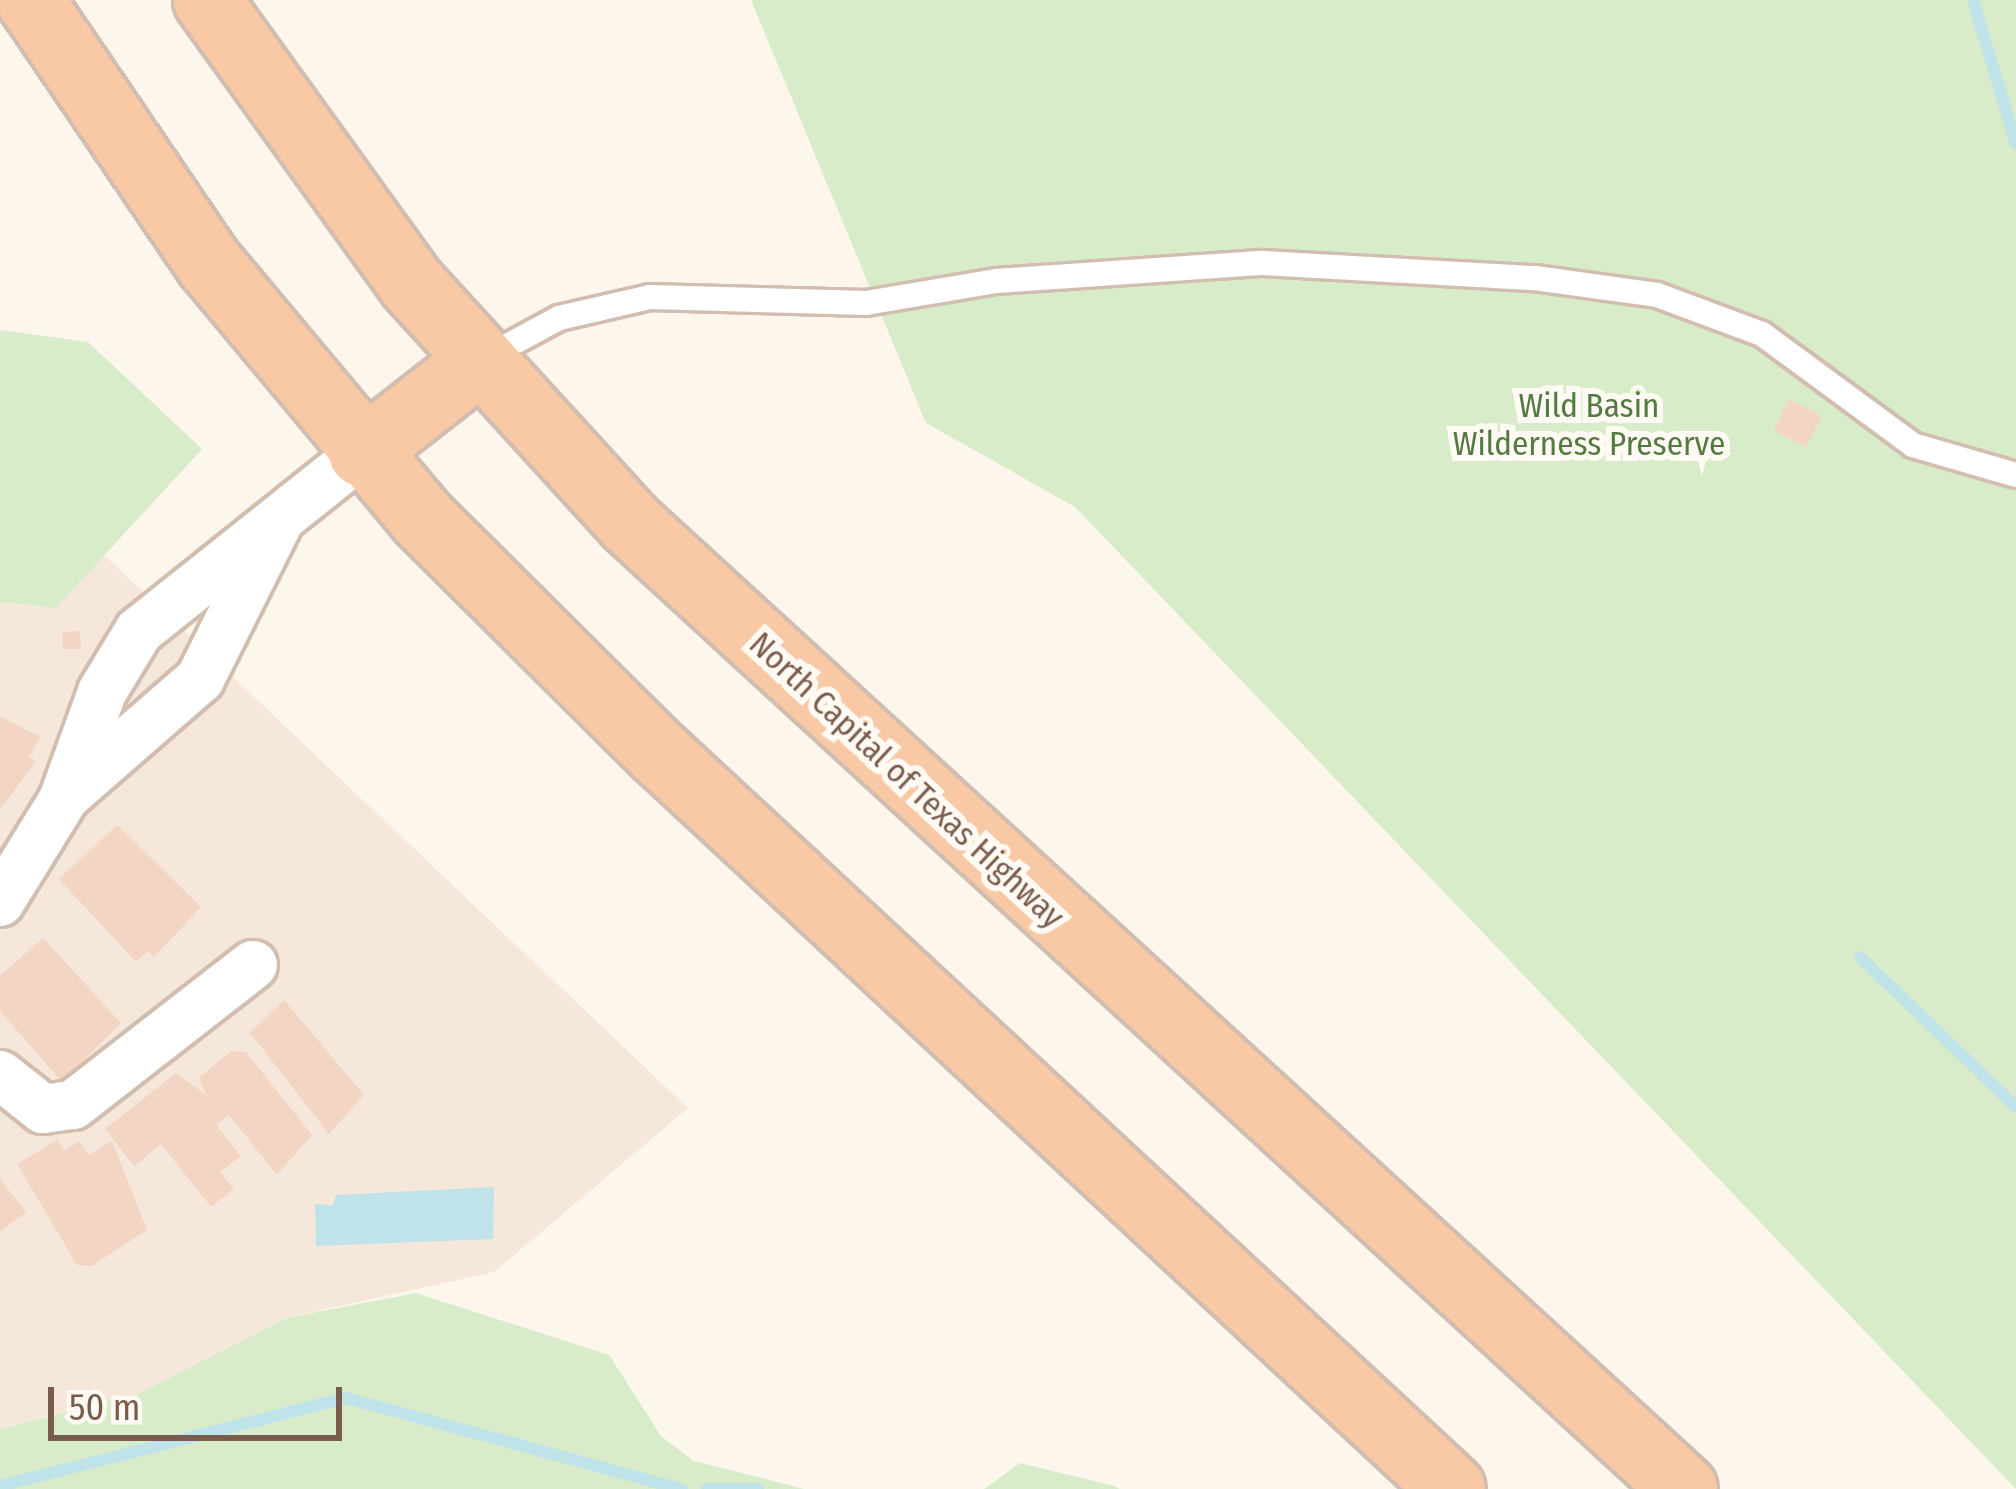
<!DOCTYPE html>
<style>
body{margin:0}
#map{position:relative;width:2016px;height:1489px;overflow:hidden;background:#fdf6ec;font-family:"Fira Sans Condensed",sans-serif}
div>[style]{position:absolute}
.residential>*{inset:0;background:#f5e8da}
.green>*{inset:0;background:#d8ecc9}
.water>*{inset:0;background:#bfe3e8}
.stream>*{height:12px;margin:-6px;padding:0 6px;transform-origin:6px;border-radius:6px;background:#bfe3e8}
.building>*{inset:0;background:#f3d5c3}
.roads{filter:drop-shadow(3px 0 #d1beb0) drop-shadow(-3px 0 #d1beb0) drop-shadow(0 3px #d1beb0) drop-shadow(0 -3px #d1beb0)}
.service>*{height:24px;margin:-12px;padding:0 12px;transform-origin:12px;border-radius:12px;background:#fff}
.minor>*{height:48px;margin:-24px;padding:0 24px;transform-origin:24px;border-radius:24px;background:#fff}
.trunk>*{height:66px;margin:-33px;padding:0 33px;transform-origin:33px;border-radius:33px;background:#f9c8a4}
span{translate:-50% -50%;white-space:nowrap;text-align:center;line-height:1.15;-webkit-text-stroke:12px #fffaf3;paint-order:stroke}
.park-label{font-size:33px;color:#537a41}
.street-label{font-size:33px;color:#7a5c4d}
.scale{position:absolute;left:48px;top:1387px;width:294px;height:54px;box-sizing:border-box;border:6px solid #7a5c4d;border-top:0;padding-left:15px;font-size:36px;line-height:42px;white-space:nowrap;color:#7a5c4d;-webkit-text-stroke:9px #fffaf3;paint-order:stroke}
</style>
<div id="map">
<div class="residential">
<div style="clip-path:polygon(104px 555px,688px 1108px,494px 1272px,286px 1318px,136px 1395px,0 1429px,0 602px,56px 608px)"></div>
</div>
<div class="green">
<div style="clip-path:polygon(751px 0,2016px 0,2016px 1489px,1075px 507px,926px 423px)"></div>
<div style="clip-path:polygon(0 330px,88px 342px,202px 449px,56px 608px,0 602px)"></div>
<div style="clip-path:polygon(416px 1293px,609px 1355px,661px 1436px,694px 1461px,804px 1489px,0 1489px,0 1429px,136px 1395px,286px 1318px)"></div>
<div style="clip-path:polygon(1020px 1463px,1114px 1486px,1120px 1489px,984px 1489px)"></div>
</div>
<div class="water">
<div style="clip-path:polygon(494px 1187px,493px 1239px,316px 1246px,315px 1204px,333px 1205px,336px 1195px)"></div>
</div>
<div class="stream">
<div style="left:1973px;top:0;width:150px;rotate:73.4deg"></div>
<div style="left:1860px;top:957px;width:216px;rotate:43.9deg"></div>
<div style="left:0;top:1486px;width:357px;rotate:-14.3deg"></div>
<div style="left:346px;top:1398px;width:348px;rotate:15.2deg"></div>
<div style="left:707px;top:1489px;width:51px"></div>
</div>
<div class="building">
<div style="clip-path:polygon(1789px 399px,1822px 416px,1806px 447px,1774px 431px)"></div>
<div style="clip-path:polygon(80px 631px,81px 649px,63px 649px,62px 632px)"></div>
<div style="clip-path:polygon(0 716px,40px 737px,29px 757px,36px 761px,0 810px)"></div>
<div style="clip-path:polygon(117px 825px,201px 907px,154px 957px,148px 951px,136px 962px,59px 879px)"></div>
<div style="clip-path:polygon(43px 938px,121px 1023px,62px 1082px,0 1011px,0 976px)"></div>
<div style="clip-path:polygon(284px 1000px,364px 1095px,329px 1134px,250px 1033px)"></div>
<div style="clip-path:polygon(232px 1051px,246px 1052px,312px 1135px,277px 1175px,229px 1115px,216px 1125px,241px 1156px,220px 1172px,234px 1189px,211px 1207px,161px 1144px,134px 1166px,105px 1129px,176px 1073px,206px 1095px,199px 1077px)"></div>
<div style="clip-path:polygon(57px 1140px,64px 1151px,80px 1141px,89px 1155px,112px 1141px,147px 1230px,92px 1266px,77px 1265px,17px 1164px)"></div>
<div style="clip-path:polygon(0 1179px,26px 1212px,0 1232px)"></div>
</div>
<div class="roads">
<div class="service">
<div style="left:483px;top:359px;width:86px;rotate:-28.3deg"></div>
<div style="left:559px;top:318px;width:93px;rotate:-13deg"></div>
<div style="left:650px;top:297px;width:216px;rotate:1.6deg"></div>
<div style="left:866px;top:303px;width:132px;rotate:-9.6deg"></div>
<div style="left:996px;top:281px;width:268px;rotate:-3.9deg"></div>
<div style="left:1263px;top:263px;width:272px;rotate:3.2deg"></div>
<div style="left:1535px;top:278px;width:123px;rotate:7.9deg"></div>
<div style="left:1657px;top:295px;width:112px;rotate:20.4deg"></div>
<div style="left:1762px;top:334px;width:187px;rotate:36.3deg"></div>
<div style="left:1913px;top:445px;width:107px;rotate:16.2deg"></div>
</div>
<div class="minor">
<div style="left:67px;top:795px;width:176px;rotate:-41.1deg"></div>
<div style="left:200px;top:679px;width:172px;rotate:-63.4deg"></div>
<div style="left:0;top:902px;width:120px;rotate:-58.3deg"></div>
<div style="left:63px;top:800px;width:115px;rotate:-70.1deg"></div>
<div style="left:102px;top:692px;width:71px;rotate:-58.8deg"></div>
<div style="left:139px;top:631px;width:285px;rotate:-38.6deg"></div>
<div style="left:0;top:1075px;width:55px;rotate:38.3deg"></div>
<div style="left:43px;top:1109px;width:30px;rotate:-8deg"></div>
<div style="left:73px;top:1105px;width:228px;rotate:-37.9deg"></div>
</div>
<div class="trunk">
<div style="left:30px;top:0;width:317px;rotate:55.8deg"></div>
<div style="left:208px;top:262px;width:332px;rotate:50.1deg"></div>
<div style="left:421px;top:517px;width:334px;rotate:44.8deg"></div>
<div style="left:658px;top:752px;width:1083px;rotate:42.87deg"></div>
<div style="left:207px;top:0;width:349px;rotate:54.2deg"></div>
<div style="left:411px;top:283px;width:323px;rotate:47.6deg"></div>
<div style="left:629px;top:522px;width:1431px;rotate:42.51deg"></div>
<div style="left:362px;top:453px;width:151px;rotate:-38deg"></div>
</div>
</div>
<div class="park-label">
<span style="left:1589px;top:426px">Wild Basin<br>Wilderness Preserve</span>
</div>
<div class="street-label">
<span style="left:906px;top:781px;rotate:43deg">North Capital of Texas Highway</span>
</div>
<div class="scale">50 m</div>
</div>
